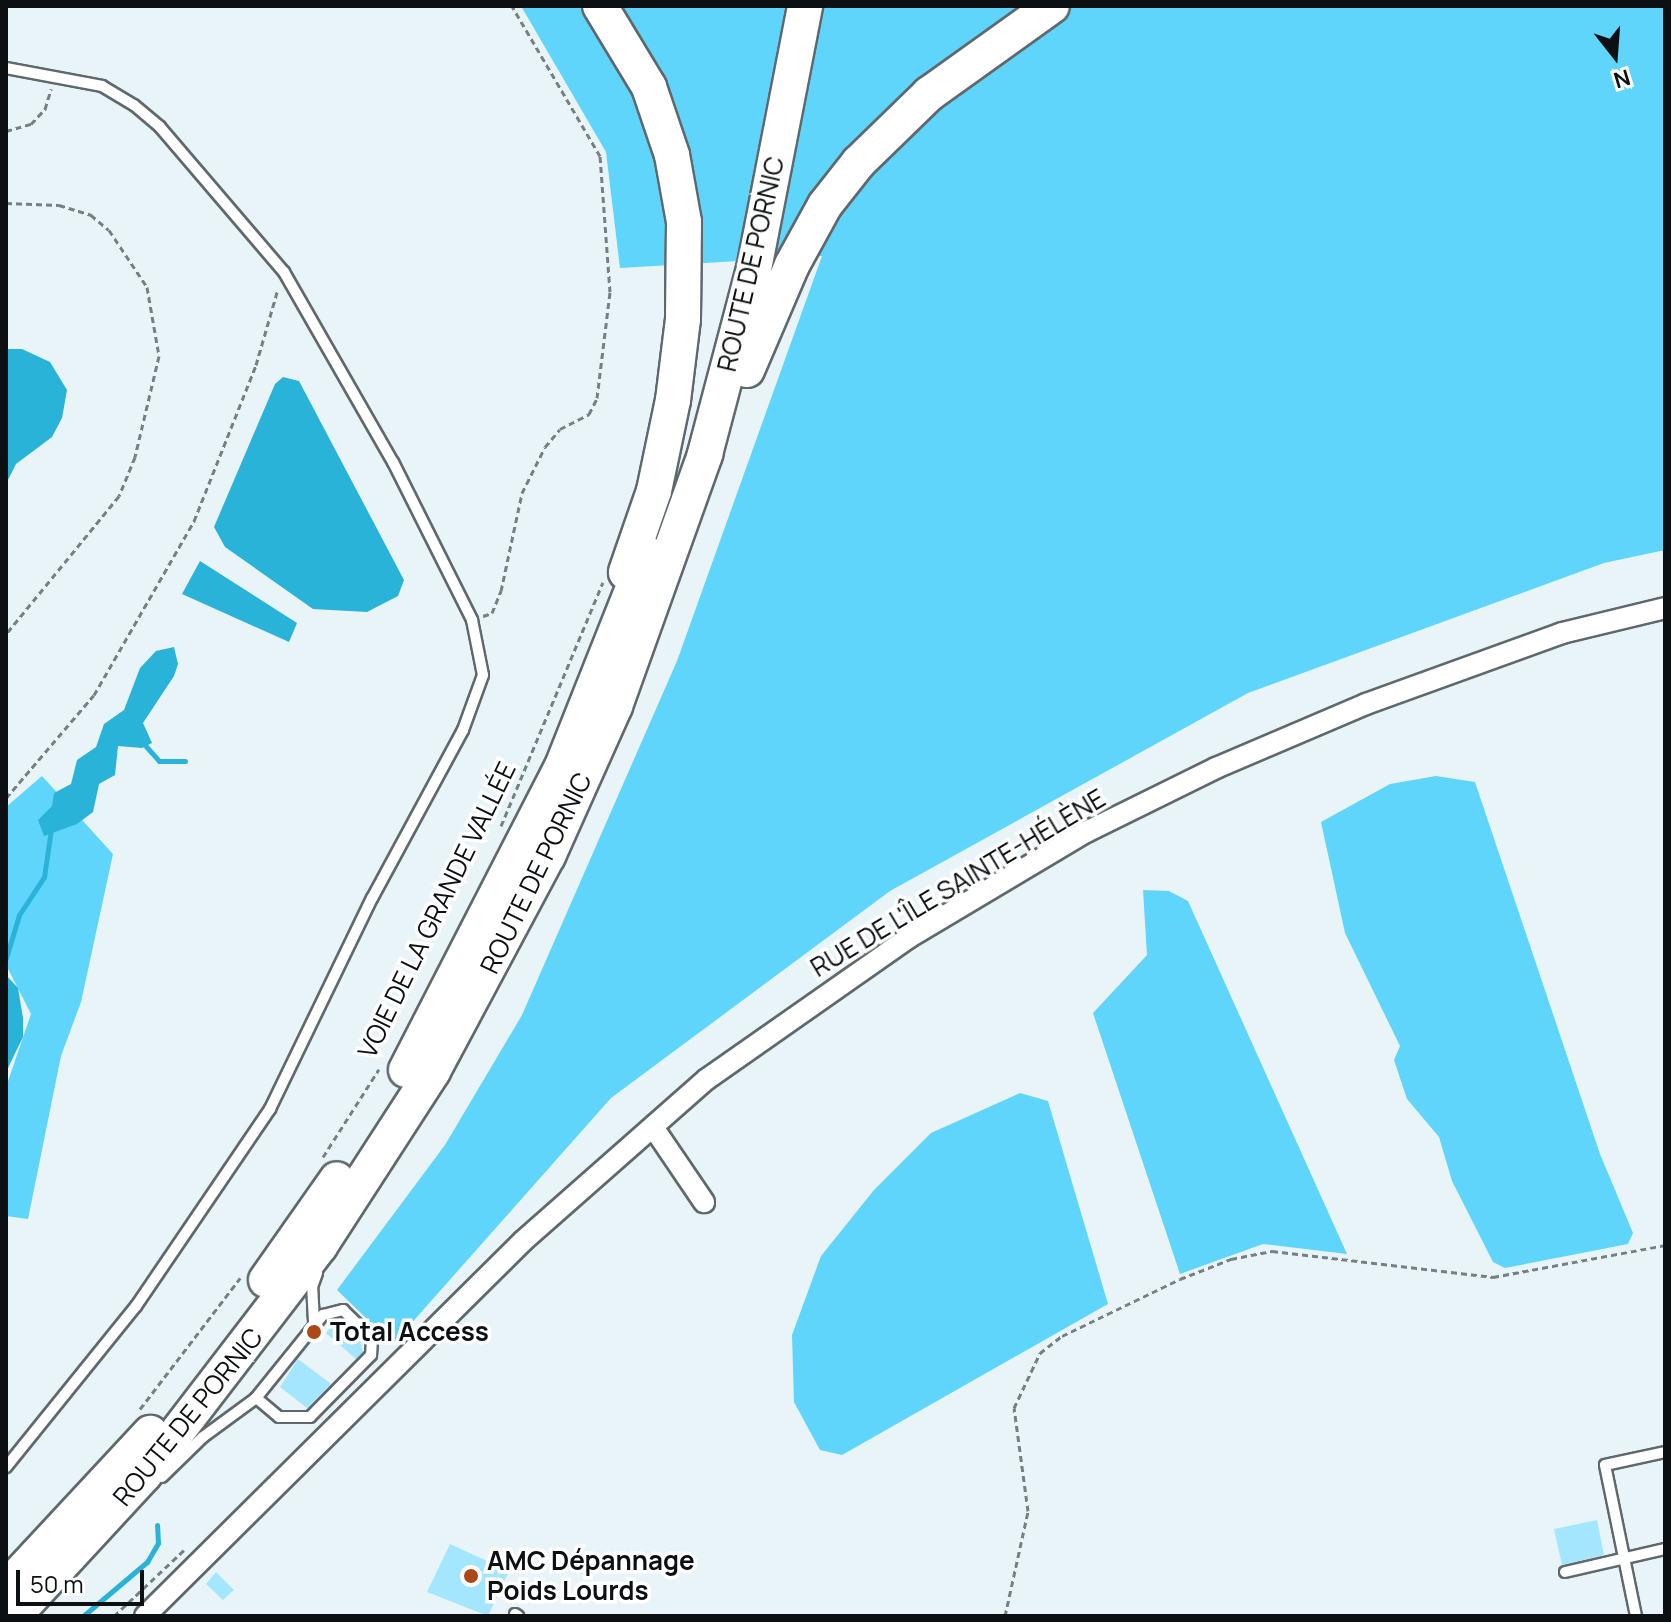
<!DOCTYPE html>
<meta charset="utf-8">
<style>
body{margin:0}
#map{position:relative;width:1671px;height:1622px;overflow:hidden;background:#e8f4f8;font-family:Manrope,sans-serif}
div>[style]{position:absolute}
.green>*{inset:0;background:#5fd5fb}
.water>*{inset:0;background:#2ab3d9}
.stream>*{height:5px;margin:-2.5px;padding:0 2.5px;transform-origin:2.5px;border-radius:2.5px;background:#2ab3d9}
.building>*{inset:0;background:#a4e6fe}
.path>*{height:3px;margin-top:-1.5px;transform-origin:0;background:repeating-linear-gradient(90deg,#777f82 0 6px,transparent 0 10px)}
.roads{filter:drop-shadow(2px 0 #5f696d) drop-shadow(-2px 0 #5f696d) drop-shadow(0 2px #5f696d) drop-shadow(0 -2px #5f696d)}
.service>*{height:10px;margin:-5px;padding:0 5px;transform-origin:5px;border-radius:5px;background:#fff}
.minor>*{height:20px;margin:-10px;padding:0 10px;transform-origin:10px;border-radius:10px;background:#fff}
.trunk>*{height:34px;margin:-17px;padding:0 17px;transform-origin:17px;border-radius:17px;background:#fff}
.dots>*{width:22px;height:22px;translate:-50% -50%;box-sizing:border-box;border:4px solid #fff;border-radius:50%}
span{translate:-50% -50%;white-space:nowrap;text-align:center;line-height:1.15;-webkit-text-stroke:7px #fff;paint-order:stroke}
.street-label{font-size:26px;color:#0c1012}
.poi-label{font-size:26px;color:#0c1012;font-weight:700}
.left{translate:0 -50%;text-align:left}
.frame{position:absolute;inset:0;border:8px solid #0c1012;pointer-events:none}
.north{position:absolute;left:1575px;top:16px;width:80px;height:80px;-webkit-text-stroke:6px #fff;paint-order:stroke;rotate:163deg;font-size:22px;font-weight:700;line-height:32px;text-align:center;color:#0c1012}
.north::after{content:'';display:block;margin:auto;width:28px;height:36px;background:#0c1012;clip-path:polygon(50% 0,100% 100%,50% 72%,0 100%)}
.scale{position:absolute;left:16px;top:1570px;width:128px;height:36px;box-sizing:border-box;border:4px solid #0c1012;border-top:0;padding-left:10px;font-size:24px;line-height:28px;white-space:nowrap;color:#0c1012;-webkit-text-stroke:6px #fff;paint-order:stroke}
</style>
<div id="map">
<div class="green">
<div style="clip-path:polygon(521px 6px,1665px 6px,1665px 550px,1604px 563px,1248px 693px,890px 891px,611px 1098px,393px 1344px,337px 1290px,445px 1145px,522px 1015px,677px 661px,822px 256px,620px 268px,606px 152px)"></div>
<div style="clip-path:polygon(42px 776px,113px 854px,81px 1002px,61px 1056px,28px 1219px,6px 1216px,6px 1087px,31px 1014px,6px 965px,6px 807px)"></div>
<div style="clip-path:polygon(1436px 776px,1475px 782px,1600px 1154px,1633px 1233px,1628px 1244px,1505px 1268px,1493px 1262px,1452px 1181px,1439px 1137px,1407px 1099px,1394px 1060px,1400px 1046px,1345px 933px,1321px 822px,1390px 784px)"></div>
<div style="clip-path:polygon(1143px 890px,1169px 891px,1188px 901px,1347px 1254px,1263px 1244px,1180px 1274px,1093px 1013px,1147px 955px)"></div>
<div style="clip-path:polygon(1020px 1093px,1048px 1101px,1108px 1304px,842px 1455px,820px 1450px,794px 1402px,792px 1335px,821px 1256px,874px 1190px,931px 1133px)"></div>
</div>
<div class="water">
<div style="clip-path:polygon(6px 349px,22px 349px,50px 362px,67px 390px,62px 418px,52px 437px,16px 464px,6px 484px)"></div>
<div style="clip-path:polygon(283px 377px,299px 381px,404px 580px,398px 596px,367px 612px,313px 609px,225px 547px,214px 527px,275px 384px)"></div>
<div style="clip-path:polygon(200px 561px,297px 623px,289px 642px,182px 594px)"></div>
<div style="clip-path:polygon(174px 647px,178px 664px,174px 676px,143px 723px,152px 743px,142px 748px,118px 746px,115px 775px,99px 784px,93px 812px,77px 824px,44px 836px,38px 820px,52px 806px,54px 793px,71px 784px,77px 760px,96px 747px,104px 724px,124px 710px,140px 668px,156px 651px)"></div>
<div style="clip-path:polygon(6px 975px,18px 988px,23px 1018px,23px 1037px,6px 1072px)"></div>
</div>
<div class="stream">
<div style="left:143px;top:743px;width:24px;rotate:48deg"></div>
<div style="left:159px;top:761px;width:26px"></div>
<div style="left:6px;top:958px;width:45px;rotate:-73.2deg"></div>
<div style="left:19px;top:915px;width:45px;rotate:-56.7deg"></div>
<div style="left:44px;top:877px;width:49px;rotate:-81.7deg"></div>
<div style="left:83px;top:1616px;width:84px;rotate:-40.2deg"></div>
<div style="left:147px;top:1562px;width:22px;rotate:-60deg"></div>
<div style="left:158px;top:1543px;width:18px;rotate:-93deg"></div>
</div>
<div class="building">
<div style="clip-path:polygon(338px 1319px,360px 1340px,363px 1352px,356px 1359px,326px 1333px)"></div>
<div style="clip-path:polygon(298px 1359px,331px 1384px,307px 1408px,280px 1387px)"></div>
<div style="clip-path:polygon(1597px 1520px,1604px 1555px,1562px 1565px,1554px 1529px)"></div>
<div style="clip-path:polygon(450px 1544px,509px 1571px,488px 1616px,427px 1592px)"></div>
<div style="clip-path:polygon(216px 1572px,234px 1590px,223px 1600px,206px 1584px)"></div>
</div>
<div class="path">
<div style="left:6px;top:131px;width:26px;rotate:-16deg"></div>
<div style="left:31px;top:124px;width:21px;rotate:-47deg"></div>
<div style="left:45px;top:109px;width:21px;rotate:-73deg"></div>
<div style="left:6px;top:203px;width:53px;rotate:2.2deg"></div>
<div style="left:59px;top:205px;width:34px;rotate:17deg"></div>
<div style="left:91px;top:215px;width:23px;rotate:40deg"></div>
<div style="left:109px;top:230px;width:69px;rotate:56.3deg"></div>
<div style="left:147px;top:287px;width:70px;rotate:80.1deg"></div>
<div style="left:159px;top:356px;width:104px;rotate:103.4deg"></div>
<div style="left:135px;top:457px;width:42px;rotate:112.3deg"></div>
<div style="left:119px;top:496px;width:178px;rotate:129.3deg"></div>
<div style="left:483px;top:616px;width:9px;rotate:-18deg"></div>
<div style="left:492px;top:613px;width:24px;rotate:-68deg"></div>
<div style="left:501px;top:591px;width:100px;rotate:-77.9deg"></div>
<div style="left:522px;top:493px;width:51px;rotate:-63.4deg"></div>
<div style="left:545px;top:447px;width:23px;rotate:-50deg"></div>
<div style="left:560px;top:429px;width:33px;rotate:-27deg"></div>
<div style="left:589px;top:414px;width:18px;rotate:-63deg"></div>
<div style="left:597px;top:398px;width:107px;rotate:-83deg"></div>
<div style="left:610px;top:292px;width:136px;rotate:-94.2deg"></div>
<div style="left:600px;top:156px;width:174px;rotate:-120.4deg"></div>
<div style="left:6px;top:798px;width:135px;rotate:-49.5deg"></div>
<div style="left:94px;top:695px;width:201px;rotate:-60.1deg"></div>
<div style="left:194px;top:521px;width:168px;rotate:-68.3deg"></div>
<div style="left:256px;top:365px;width:79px;rotate:-73.9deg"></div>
<div style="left:501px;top:826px;width:264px;rotate:-67.3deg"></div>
<div style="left:323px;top:1157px;width:104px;rotate:-57.5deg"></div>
<div style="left:140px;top:1409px;width:165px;rotate:-52.6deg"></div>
<div style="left:114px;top:1616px;width:96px;rotate:-43.3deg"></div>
<div style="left:1005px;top:1616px;width:107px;rotate:-77.6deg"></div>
<div style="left:1028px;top:1511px;width:104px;rotate:-97.7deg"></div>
<div style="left:1014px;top:1408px;width:61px;rotate:-64.7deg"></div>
<div style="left:1040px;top:1353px;width:28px;rotate:-38deg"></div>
<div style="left:1062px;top:1336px;width:131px;rotate:-25.8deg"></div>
<div style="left:1180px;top:1279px;width:55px;rotate:-21.4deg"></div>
<div style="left:1231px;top:1259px;width:42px;rotate:-11deg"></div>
<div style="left:1272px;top:1251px;width:223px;rotate:6.7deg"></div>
<div style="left:1493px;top:1277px;width:175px;rotate:-10.5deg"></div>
</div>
<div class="roads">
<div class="service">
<div style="left:6px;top:68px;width:98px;rotate:10.6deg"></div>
<div style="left:102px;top:86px;width:37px;rotate:31deg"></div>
<div style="left:134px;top:105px;width:34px;rotate:40deg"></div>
<div style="left:160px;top:127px;width:191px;rotate:49.5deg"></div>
<div style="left:284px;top:272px;width:219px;rotate:60.2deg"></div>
<div style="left:393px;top:462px;width:177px;rotate:63.4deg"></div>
<div style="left:472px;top:620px;width:56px;rotate:78.7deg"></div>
<div style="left:483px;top:675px;width:59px;rotate:110deg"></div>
<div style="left:463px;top:730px;width:191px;rotate:118.4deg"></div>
<div style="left:372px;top:898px;width:234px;rotate:115.8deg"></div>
<div style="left:270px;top:1109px;width:238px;rotate:124.2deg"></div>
<div style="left:136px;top:1306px;width:207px;rotate:128.9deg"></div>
<div style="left:314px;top:1322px;width:35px;rotate:-93deg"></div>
<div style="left:312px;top:1287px;width:15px;rotate:-70deg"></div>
<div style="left:162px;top:1477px;width:57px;rotate:-44.3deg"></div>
<div style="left:203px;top:1437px;width:66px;rotate:-36.3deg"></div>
<div style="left:256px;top:1398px;width:107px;rotate:-51.1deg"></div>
<div style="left:323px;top:1315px;width:21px;rotate:-14deg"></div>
<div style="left:343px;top:1310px;width:40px;rotate:44deg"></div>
<div style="left:372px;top:1338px;width:17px;rotate:93deg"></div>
<div style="left:371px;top:1355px;width:87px;rotate:134.5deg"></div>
<div style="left:310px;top:1417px;width:31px;rotate:180deg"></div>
<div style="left:279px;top:1417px;width:30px;rotate:-140deg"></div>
<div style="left:1565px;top:1572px;width:103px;rotate:-13deg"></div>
<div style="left:515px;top:1614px;width:4px;rotate:34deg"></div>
<div style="left:1636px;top:1616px;width:154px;rotate:-101.6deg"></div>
<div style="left:1605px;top:1465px;width:61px;rotate:-12.2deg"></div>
</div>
<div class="minor">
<div style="left:653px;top:1127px;width:91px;rotate:55.8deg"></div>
<div style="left:145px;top:1616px;width:532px;rotate:-44.77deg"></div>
<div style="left:523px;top:1241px;width:245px;rotate:-41.4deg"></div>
<div style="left:707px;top:1079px;width:246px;rotate:-35deg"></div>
<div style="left:908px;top:938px;width:207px;rotate:-30.8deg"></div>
<div style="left:1086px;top:832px;width:145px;rotate:-26.2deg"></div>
<div style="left:1216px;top:768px;width:163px;rotate:-23.1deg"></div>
<div style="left:1366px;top:704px;width:208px;rotate:-19.9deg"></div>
<div style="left:1562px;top:633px;width:106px;rotate:-13.6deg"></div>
</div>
<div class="trunk">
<div style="left:600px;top:6px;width:95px;rotate:58.8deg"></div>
<div style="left:649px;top:87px;width:72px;rotate:71.3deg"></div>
<div style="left:672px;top:155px;width:68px;rotate:79.8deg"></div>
<div style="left:684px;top:222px;width:97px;rotate:90.6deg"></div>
<div style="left:683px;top:319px;width:82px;rotate:97deg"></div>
<div style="left:673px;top:400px;width:93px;rotate:101.8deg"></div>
<div style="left:654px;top:491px;width:86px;rotate:109.1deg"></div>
<div style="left:747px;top:370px;width:114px;rotate:-66.8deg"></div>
<div style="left:792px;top:265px;width:68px;rotate:-61.2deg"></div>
<div style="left:825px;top:205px;width:55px;rotate:-51.7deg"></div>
<div style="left:859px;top:162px;width:98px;rotate:-44.2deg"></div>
<div style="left:929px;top:94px;width:151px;rotate:-35.6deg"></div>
<div style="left:406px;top:1070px;width:339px;rotate:-62.8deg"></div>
<div style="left:561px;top:769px;width:232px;rotate:-68.3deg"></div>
<div style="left:266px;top:1280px;width:123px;rotate:-54.9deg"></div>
<div style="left:6px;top:1588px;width:212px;rotate:-47.1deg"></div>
<div style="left:14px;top:1616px;width:193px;rotate:-47.3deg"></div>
<div style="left:145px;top:1474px;width:287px;rotate:-52.5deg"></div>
<div style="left:320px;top:1246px;width:208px;rotate:-57.1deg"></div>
<div style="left:433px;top:1071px;width:244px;rotate:-61.9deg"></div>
<div style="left:548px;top:856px;width:164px;rotate:-65.9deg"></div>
<div style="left:615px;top:706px;width:268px;rotate:-70.3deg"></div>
<div style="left:705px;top:454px;width:191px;rotate:-75.2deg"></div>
<div style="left:754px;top:269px;width:268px;rotate:-79deg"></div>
</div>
</div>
<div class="dots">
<div style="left:314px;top:1332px;background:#ac4718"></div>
<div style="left:471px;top:1576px;background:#ac4718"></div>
</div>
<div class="street-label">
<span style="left:751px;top:264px;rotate:-77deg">ROUTE DE PORNIC</span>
<span style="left:536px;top:873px;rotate:-64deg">ROUTE DE PORNIC</span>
<span style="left:958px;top:883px;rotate:-31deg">RUE DE L'ÎLE SAINTE-HÉLÈNE</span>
<span style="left:437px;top:910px;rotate:-64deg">VOIE DE LA GRANDE VALLÉE</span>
<span style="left:188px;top:1417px;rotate:-51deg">ROUTE DE PORNIC</span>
</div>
<div class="poi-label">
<span class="left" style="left:330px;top:1332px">Total Access</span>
<span class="left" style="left:487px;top:1576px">AMC Dépannage<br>Poids Lourds</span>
</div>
<div class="frame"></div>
<div class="north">N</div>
<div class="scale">50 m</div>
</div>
